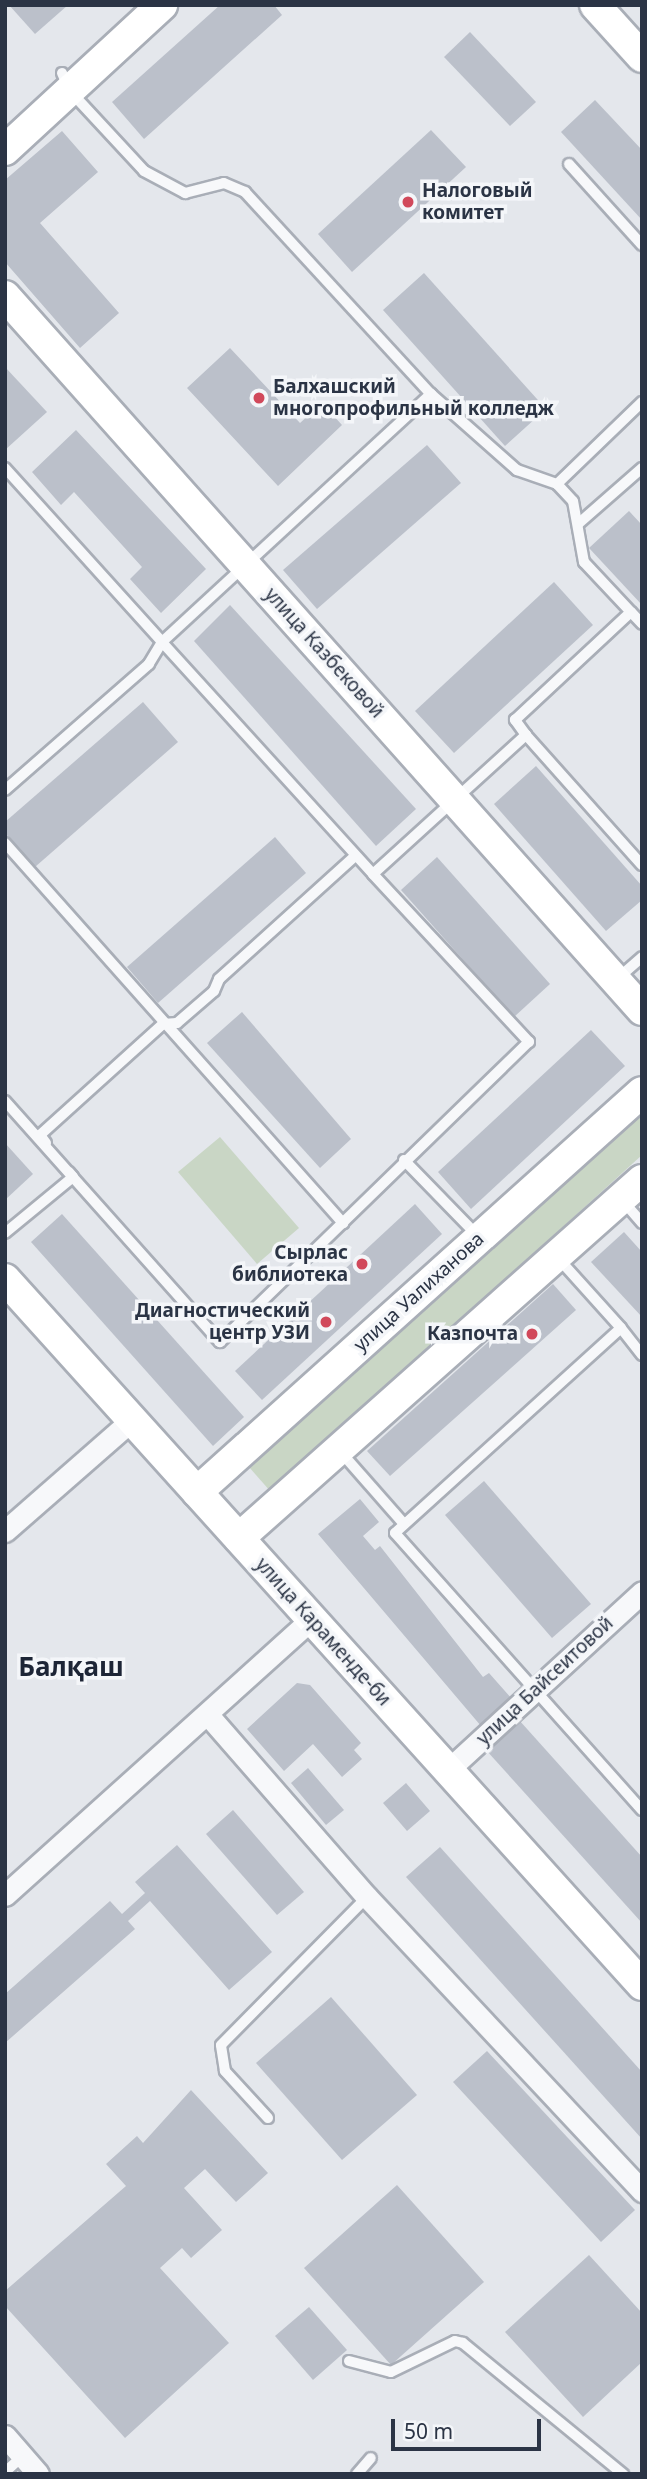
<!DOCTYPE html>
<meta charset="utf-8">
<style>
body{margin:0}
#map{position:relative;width:647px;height:2479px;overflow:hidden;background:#e4e7ec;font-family:"Noto Sans",sans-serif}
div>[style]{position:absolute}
.green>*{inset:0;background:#c9d6c5}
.building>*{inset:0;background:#bbc0ca}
.roads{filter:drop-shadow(2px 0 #a9aeb7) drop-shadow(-2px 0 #a9aeb7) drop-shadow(0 2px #a9aeb7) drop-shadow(0 -2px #a9aeb7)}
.lane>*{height:10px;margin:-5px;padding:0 5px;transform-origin:5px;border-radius:5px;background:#f7f8fa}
.street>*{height:21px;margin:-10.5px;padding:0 10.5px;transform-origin:10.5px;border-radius:10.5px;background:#f7f8fa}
.secondary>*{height:30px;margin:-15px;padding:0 15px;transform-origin:15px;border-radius:15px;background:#fff}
.dots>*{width:19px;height:19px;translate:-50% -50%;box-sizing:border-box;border:4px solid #f4f6f9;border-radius:50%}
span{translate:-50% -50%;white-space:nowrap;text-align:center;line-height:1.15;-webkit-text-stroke:7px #f4f6f9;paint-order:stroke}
.poi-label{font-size:19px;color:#2b3445;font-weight:700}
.left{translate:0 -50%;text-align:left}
.right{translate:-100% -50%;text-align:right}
.street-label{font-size:19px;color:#2b3445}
.district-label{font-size:26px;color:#1d2536;font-weight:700}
.frame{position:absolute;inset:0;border:7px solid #2b3445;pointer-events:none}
.scale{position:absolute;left:391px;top:2419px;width:150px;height:32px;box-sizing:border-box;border:4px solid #2b3445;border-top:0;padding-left:9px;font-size:21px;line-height:24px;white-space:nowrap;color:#2b3445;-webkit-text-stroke:5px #f4f6f9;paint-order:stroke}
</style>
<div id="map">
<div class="green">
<div style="clip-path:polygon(642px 1109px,642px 1155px,271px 1492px,249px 1467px)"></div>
<div style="clip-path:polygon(220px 1137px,299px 1228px,257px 1264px,178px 1172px)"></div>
</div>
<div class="building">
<div style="clip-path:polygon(9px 5px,68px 5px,35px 34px)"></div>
<div style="clip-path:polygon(220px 5px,274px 5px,282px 15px,144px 139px,112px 102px)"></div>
<div style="clip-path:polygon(470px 32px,536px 102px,510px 126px,444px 57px)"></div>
<div style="clip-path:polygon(595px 100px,642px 150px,642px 220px,561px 132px)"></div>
<div style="clip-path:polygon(431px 130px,466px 167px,352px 272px,318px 234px)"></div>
<div style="clip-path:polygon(62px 131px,98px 172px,40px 223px,119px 313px,80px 348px,5px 262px,5px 180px)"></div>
<div style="clip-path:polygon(424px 273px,546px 409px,505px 446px,383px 310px)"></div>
<div style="clip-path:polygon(230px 348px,300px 423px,322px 403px,342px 425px,278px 486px,187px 388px)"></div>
<div style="clip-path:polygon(5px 367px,47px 412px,5px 450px)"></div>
<div style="clip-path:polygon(76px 430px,206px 569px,161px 613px,130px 579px,142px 567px,74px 492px,61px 505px,32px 472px)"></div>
<div style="clip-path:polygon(427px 445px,461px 483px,317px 609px,283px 570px)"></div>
<div style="clip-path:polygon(629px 511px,642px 525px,642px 605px,589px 548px)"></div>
<div style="clip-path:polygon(554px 582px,593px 625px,454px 753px,415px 711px)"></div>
<div style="clip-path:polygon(230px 605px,416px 809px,376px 846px,194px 641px)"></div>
<div style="clip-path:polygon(143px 702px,178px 742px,35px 867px,5px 833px,5px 822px)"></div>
<div style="clip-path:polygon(536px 766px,642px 886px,642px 900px,606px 931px,494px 804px)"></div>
<div style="clip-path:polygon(275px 837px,306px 873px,158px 1003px,127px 967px)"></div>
<div style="clip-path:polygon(437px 857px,550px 984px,514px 1017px,401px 890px)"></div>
<div style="clip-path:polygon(242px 1012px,351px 1139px,320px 1168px,207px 1043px)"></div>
<div style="clip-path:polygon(591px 1030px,625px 1066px,471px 1209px,438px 1172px)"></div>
<div style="clip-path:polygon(5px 1143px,33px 1174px,5px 1200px)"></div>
<div style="clip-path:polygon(415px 1204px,442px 1234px,262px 1400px,235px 1371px)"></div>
<div style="clip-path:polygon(62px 1214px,244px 1417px,213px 1446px,31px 1242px)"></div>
<div style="clip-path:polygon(624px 1232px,642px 1252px,642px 1317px,591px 1262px)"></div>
<div style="clip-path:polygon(553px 1284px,576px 1310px,390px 1476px,367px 1451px)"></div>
<div style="clip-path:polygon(484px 1481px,591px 1604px,552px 1638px,445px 1515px)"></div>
<div style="clip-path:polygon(360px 1499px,379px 1522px,363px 1536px,375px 1550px,380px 1546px,483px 1677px,489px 1673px,512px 1699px,481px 1726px,318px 1534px)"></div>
<div style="clip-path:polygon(297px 1683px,310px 1685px,361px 1743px,354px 1750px,362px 1759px,342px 1777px,313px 1744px,284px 1771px,247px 1729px)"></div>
<div style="clip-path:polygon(519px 1720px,642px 1857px,642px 1923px,486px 1750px)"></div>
<div style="clip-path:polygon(308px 1768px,344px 1810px,326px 1825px,291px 1783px)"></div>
<div style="clip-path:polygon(406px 1783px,430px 1811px,407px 1831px,383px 1803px)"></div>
<div style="clip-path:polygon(233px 1810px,304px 1892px,277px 1915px,206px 1834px)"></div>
<div style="clip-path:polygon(177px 1845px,272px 1952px,229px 1990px,150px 1901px,128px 1921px,135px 1929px,5px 2043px,5px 1994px,110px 1901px,122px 1914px,145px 1893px,135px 1882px)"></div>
<div style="clip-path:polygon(440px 1847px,642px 2072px,642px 2139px,406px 1877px)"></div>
<div style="clip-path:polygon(331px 1997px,417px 2095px,342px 2160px,256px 2063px)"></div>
<div style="clip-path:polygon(487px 2051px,635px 2210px,601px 2242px,453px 2082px)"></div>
<div style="clip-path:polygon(191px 2090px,268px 2173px,236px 2202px,205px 2169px,184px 2188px,222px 2230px,191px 2258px,182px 2248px,160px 2268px,229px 2343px,125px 2438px,5px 2306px,5px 2291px,126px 2186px,106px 2164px,137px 2136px,143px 2143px)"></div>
<div style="clip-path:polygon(397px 2185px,484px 2282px,391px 2365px,304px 2268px)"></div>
<div style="clip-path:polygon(589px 2255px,642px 2313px,642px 2362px,583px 2417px,505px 2332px)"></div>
<div style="clip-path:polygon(309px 2307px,347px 2350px,313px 2380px,275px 2336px)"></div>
</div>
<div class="roads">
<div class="lane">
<div style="left:62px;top:73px;width:20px;rotate:66deg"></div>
<div style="left:70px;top:91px;width:109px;rotate:47.2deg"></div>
<div style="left:144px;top:171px;width:47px;rotate:28.2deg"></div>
<div style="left:185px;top:193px;width:40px;rotate:-14.4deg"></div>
<div style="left:224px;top:183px;width:23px;rotate:23deg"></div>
<div style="left:245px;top:192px;width:275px;rotate:47.4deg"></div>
<div style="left:431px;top:394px;width:115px;rotate:41.5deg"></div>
<div style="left:517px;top:470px;width:42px;rotate:19.3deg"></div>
<div style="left:557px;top:484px;width:23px;rotate:47deg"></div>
<div style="left:573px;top:501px;width:62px;rotate:79.8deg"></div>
<div style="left:584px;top:562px;width:69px;rotate:46.8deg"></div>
<div style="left:569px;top:164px;width:109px;rotate:48deg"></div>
<div style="left:5px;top:468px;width:234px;rotate:47.9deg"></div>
<div style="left:162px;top:642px;width:26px;rotate:121deg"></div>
<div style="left:149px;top:664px;width:191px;rotate:138.8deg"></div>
<div style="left:557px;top:484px;width:118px;rotate:-44deg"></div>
<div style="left:578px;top:524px;width:85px;rotate:-41.2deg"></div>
<div style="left:526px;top:735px;width:19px;rotate:-126deg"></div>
<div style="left:515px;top:720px;width:158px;rotate:-43deg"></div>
<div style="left:631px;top:612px;width:16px;rotate:47deg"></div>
<div style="left:5px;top:843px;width:509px;rotate:48.35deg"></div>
<div style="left:373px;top:874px;width:314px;rotate:-132.3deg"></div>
<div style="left:162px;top:642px;width:366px;rotate:-42.7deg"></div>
<div style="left:617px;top:979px;width:33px;rotate:-41deg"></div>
<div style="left:5px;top:1101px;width:323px;rotate:48.3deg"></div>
<div style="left:220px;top:1342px;width:431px;rotate:-44.2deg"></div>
<div style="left:529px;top:1042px;width:229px;rotate:-132.9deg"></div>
<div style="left:373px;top:874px;width:207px;rotate:-42.3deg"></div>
<div style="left:526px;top:735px;width:174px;rotate:48.3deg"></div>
<div style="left:46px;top:1143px;width:10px;rotate:-127deg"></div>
<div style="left:40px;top:1135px;width:166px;rotate:-42.1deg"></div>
<div style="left:163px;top:1024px;width:14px;rotate:-4deg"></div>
<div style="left:177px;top:1023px;width:49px;rotate:-40.9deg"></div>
<div style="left:214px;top:991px;width:13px;rotate:-67deg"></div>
<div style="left:219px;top:979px;width:183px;rotate:-42.1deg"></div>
<div style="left:404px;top:1160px;width:106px;rotate:45.8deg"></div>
<div style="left:623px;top:1201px;width:29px;rotate:49deg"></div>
<div style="left:5px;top:1233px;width:88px;rotate:-39.5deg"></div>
<div style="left:73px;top:1177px;width:6px;rotate:-129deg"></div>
<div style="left:558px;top:1258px;width:94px;rotate:48deg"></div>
<div style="left:642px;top:1355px;width:34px;rotate:-128deg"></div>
<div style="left:621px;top:1328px;width:305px;rotate:137.8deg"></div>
<div style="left:395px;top:1533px;width:371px;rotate:48.3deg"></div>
<div style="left:339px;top:1450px;width:98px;rotate:48.7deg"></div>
<div style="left:268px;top:2118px;width:64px;rotate:-132.5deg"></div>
<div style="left:225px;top:2071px;width:26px;rotate:-99deg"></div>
<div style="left:221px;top:2045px;width:208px;rotate:-45.4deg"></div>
<div style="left:349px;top:2361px;width:43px;rotate:14.7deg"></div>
<div style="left:391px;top:2372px;width:71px;rotate:-25.8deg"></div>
<div style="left:455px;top:2341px;width:8px;rotate:14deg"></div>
<div style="left:463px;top:2343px;width:207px;rotate:39.3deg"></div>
<div style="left:5px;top:2472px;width:24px;rotate:-42deg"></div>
<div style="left:357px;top:2474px;width:21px;rotate:-49deg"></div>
</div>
<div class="street">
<div style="left:5px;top:1531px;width:169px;rotate:-41.2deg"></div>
<div style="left:208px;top:1715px;width:242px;rotate:48.9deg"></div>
<div style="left:367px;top:1897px;width:403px;rotate:46.9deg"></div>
<div style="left:448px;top:1770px;width:263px;rotate:-42.5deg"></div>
<div style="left:5px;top:1895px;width:413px;rotate:-42deg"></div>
<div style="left:5px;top:2436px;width:50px;rotate:49deg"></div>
</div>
<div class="secondary">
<div style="left:595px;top:5px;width:70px;rotate:47.9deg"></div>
<div style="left:5px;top:150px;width:214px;rotate:-42.7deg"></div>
<div style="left:5px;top:296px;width:957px;rotate:48.26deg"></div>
<div style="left:5px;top:1279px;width:951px;rotate:47.94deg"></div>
<div style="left:197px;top:1492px;width:598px;rotate:-41.95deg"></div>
<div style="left:239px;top:1538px;width:539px;rotate:-41.62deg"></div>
</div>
</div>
<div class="dots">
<div style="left:408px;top:202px;background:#d1495b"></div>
<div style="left:259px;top:398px;background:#d1495b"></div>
<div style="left:362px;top:1264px;background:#d1495b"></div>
<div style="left:326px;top:1322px;background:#d1495b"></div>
<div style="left:532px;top:1334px;background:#d1495b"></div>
</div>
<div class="poi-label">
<span class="left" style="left:422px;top:202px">Налоговый<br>комитет</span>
<span class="left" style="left:273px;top:398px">Балхашский<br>многопрофильный колледж</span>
<span class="right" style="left:348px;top:1264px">Сырлас<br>библиотека</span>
<span class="right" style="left:310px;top:1322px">Диагностический<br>центр УЗИ</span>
<span class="right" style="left:518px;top:1334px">Казпочта</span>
</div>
<div class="street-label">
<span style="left:324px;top:653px;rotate:48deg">улица Казбековой</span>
<span style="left:419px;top:1292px;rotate:-42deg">улица Уалиханова</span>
<span style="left:323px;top:1632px;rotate:48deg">улица Караменде-би</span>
<span style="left:545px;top:1681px;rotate:-43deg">улица Байсеитовой</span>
</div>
<div class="district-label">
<span style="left:71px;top:1667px">Балқаш</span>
</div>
<div class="frame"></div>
<div class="scale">50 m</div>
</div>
